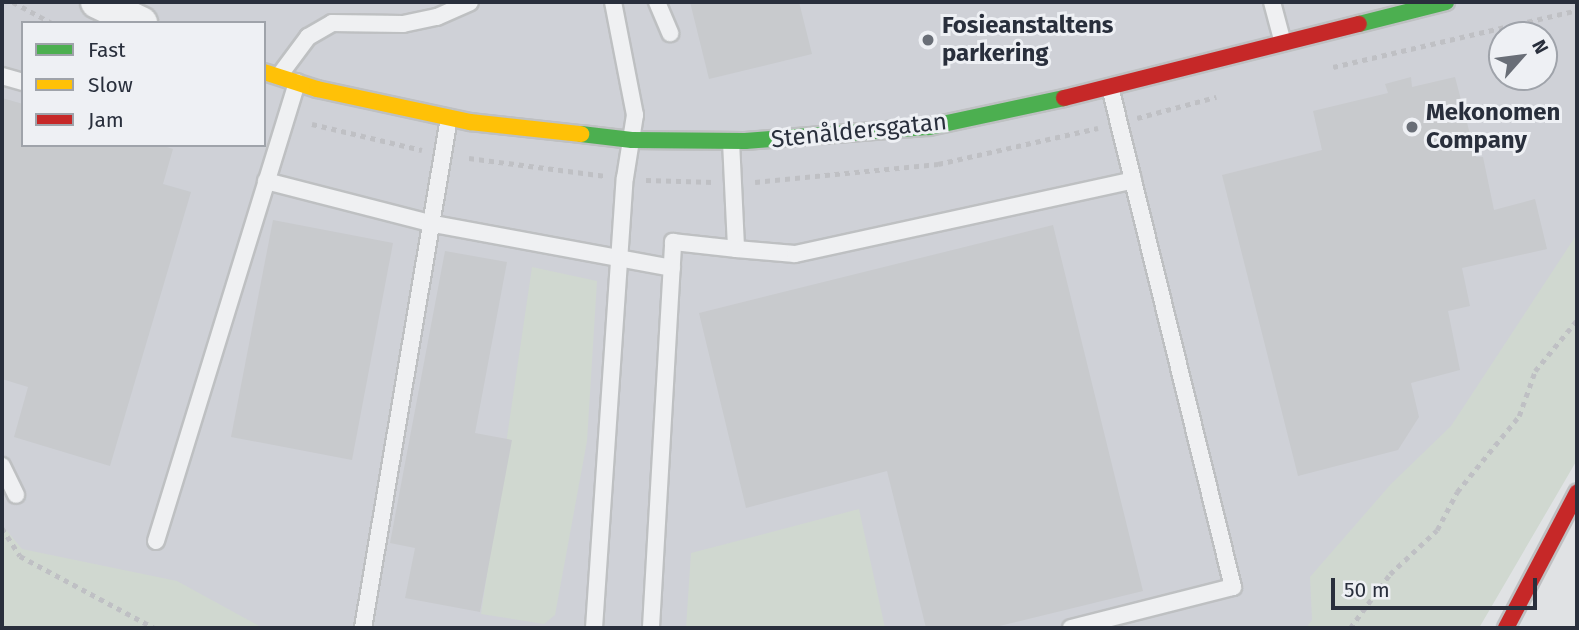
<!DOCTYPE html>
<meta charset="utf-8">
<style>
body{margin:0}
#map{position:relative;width:1579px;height:630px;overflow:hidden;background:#e0e2e4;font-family:"Fira Sans",sans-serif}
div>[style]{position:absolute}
.built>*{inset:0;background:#cfd1d7}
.green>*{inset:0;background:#d0d8d0}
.building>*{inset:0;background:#c8cacd}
.path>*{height:4.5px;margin-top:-2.25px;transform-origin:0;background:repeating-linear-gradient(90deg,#bfc0c4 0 5px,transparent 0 10px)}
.roads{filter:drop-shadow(2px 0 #bec0c2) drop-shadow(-2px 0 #bec0c2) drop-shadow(0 2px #bec0c2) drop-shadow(0 -2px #bec0c2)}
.lane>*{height:16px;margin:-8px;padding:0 8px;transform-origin:8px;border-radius:8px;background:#eff0f2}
.street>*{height:32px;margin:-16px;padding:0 16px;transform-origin:16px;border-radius:16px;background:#eff0f2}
.fast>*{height:16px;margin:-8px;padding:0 8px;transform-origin:8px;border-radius:8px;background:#4caf50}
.slow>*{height:16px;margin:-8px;padding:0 8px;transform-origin:8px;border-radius:8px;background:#ffc107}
.jam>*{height:16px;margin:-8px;padding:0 8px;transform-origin:8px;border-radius:8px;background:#c62828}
.dots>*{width:19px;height:19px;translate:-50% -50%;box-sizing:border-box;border:4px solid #eef0f4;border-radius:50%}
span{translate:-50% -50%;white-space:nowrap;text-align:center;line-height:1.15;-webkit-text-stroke:6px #eef0f4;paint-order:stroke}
.poi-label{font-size:24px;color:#292f3c;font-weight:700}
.left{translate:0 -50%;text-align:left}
.street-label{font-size:24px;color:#292f3c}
.frame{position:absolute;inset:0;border:4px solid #292f3c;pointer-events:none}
.legend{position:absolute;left:21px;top:21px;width:245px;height:126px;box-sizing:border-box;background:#eef0f4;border:2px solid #9fa3aa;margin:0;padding:9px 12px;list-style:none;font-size:21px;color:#292f3c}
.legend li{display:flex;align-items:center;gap:14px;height:35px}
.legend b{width:35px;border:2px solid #9fa3aa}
.north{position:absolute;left:1488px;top:21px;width:70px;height:70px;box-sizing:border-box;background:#eef0f4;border:2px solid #9fa3aa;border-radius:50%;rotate:62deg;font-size:19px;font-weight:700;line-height:28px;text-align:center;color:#292f3c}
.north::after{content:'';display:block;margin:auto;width:24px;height:32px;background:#696e77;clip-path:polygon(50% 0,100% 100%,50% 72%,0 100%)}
.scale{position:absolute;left:1331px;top:578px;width:206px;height:32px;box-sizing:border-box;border:4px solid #292f3c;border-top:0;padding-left:9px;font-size:21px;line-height:24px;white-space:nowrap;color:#292f3c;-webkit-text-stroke:5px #eef0f4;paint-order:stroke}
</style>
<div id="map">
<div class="built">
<div style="clip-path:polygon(evenodd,2px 2px,1577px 2px,1577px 397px,1461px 628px,82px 628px,2px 578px,2px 2px,23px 23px,264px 23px,264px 145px,23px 145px,23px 23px,2px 2px,1502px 35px,1544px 35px,1544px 77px,1502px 77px,1502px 35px)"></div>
</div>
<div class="green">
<div style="clip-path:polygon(1577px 234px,1577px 460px,1479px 628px,1306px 628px,1312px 620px,1310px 577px,1391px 484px,1451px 426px)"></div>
<div style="clip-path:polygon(532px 267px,597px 281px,587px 441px,555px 615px,544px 624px,481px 614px)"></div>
<div style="clip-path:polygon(859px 509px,885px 628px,686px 628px,691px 553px)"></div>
<div style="clip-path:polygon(2px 525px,22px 549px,177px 581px,263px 628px,2px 628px)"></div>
</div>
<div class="building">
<div style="clip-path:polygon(690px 2px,799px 2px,812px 54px,709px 79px)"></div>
<div style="clip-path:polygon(1411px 77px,1412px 87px,1455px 77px,1476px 157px,1483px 157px,1494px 210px,1535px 199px,1547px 249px,1462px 268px,1470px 306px,1448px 311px,1460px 370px,1411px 383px,1419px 417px,1398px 450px,1298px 476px,1222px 175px,1322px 150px,1313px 111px,1388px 93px,1385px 84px)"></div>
<div style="clip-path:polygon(2px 98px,23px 104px,23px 145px,161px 145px,173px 149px,163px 184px,191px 192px,110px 466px,14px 437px,28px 387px,2px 379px)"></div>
<div style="clip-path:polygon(273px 220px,393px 243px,352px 460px,231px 437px)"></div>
<div style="clip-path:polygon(1053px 225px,1143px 591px,991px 628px,926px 628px,887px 471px,746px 508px,699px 313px)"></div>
<div style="clip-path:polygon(445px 251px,507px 262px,475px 433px,512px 440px,480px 612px,405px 598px,415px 548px,390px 543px)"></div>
</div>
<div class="path">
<div style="left:13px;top:2px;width:44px;rotate:28.3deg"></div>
<div style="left:1333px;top:67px;width:251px;rotate:-13.1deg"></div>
<div style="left:1137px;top:118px;width:82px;rotate:-14.9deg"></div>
<div style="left:312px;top:124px;width:113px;rotate:13.3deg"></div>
<div style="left:469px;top:158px;width:138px;rotate:7.5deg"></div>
<div style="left:646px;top:180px;width:68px;rotate:1.7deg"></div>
<div style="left:755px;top:182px;width:184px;rotate:-5.6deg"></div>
<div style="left:938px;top:164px;width:164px;rotate:-12.7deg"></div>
<div style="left:2px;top:528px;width:33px;rotate:57deg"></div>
<div style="left:20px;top:556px;width:152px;rotate:28.2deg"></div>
<div style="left:1350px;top:628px;width:67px;rotate:-53.5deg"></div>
<div style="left:1390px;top:574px;width:64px;rotate:-43.1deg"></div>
<div style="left:1437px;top:530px;width:43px;rotate:-62.2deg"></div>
<div style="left:1457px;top:492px;width:98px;rotate:-50.8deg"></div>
<div style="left:1519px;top:416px;width:48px;rotate:-70.4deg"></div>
<div style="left:1535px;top:371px;width:66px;rotate:-50.5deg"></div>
</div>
<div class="roads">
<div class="lane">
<div style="left:657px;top:2px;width:34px;rotate:67deg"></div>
<div style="left:1272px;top:2px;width:42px;rotate:75deg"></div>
<div style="left:2px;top:76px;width:22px;rotate:16deg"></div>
<div style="left:279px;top:76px;width:49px;rotate:-53.4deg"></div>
<div style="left:308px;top:37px;width:28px;rotate:-30deg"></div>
<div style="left:332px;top:23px;width:71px;rotate:0.8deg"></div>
<div style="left:403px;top:24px;width:35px;rotate:-12deg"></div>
<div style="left:437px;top:17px;width:36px;rotate:-24deg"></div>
<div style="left:731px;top:141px;width:108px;rotate:87.3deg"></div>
<div style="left:736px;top:249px;width:59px;rotate:4.8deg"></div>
<div style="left:795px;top:254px;width:346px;rotate:-12.3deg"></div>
<div style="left:266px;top:181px;width:168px;rotate:14.4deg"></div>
<div style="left:429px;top:223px;width:247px;rotate:10.5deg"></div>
<div style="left:2px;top:466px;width:32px;rotate:64deg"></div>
<div style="left:156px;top:541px;width:480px;rotate:-72.9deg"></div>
<div style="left:651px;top:627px;width:386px;rotate:-86.7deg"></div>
<div style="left:673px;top:242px;width:63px;rotate:6.3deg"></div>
<div style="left:363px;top:628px;width:517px;rotate:-80.43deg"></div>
<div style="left:594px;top:628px;width:451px;rotate:-86.1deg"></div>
<div style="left:625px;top:178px;width:64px;rotate:-81deg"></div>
<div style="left:635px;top:115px;width:115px;rotate:-101deg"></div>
<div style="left:1071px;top:628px;width:167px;rotate:-14.2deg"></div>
<div style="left:1233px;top:587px;width:515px;rotate:-103.82deg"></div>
</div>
<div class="street">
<div style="left:97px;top:2px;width:49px;rotate:25.5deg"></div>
</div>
<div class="fast">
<div style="left:1359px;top:24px;width:90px;rotate:-14.2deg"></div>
<div style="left:581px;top:134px;width:51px;rotate:6.7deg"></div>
<div style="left:632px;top:140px;width:113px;rotate:0.5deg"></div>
<div style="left:745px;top:141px;width:185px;rotate:-4.4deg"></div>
<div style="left:929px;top:127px;width:138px;rotate:-12.1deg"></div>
</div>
<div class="slow">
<div style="left:264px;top:72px;width:56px;rotate:17.8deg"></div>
<div style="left:317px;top:89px;width:157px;rotate:12.2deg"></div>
<div style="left:470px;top:122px;width:112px;rotate:6.2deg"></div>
</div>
<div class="jam">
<div style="left:1064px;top:98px;width:304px;rotate:-14.1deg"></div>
<div style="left:1506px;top:628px;width:153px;rotate:-62.3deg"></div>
</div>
</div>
<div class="dots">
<div style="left:928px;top:40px;background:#696e77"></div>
<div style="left:1412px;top:127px;background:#696e77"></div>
</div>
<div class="poi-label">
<span class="left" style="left:942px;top:40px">Fosieanstaltens<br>parkering</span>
<span class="left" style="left:1426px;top:127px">Mekonomen<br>Company</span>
</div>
<div class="street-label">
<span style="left:859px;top:131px;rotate:-6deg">Stenåldersgatan</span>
</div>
<div class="frame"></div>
<ul class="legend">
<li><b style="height:9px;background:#4caf50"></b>Fast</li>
<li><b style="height:9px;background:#ffc107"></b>Slow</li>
<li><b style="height:9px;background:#c62828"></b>Jam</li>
</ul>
<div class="north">N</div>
<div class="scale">50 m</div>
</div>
